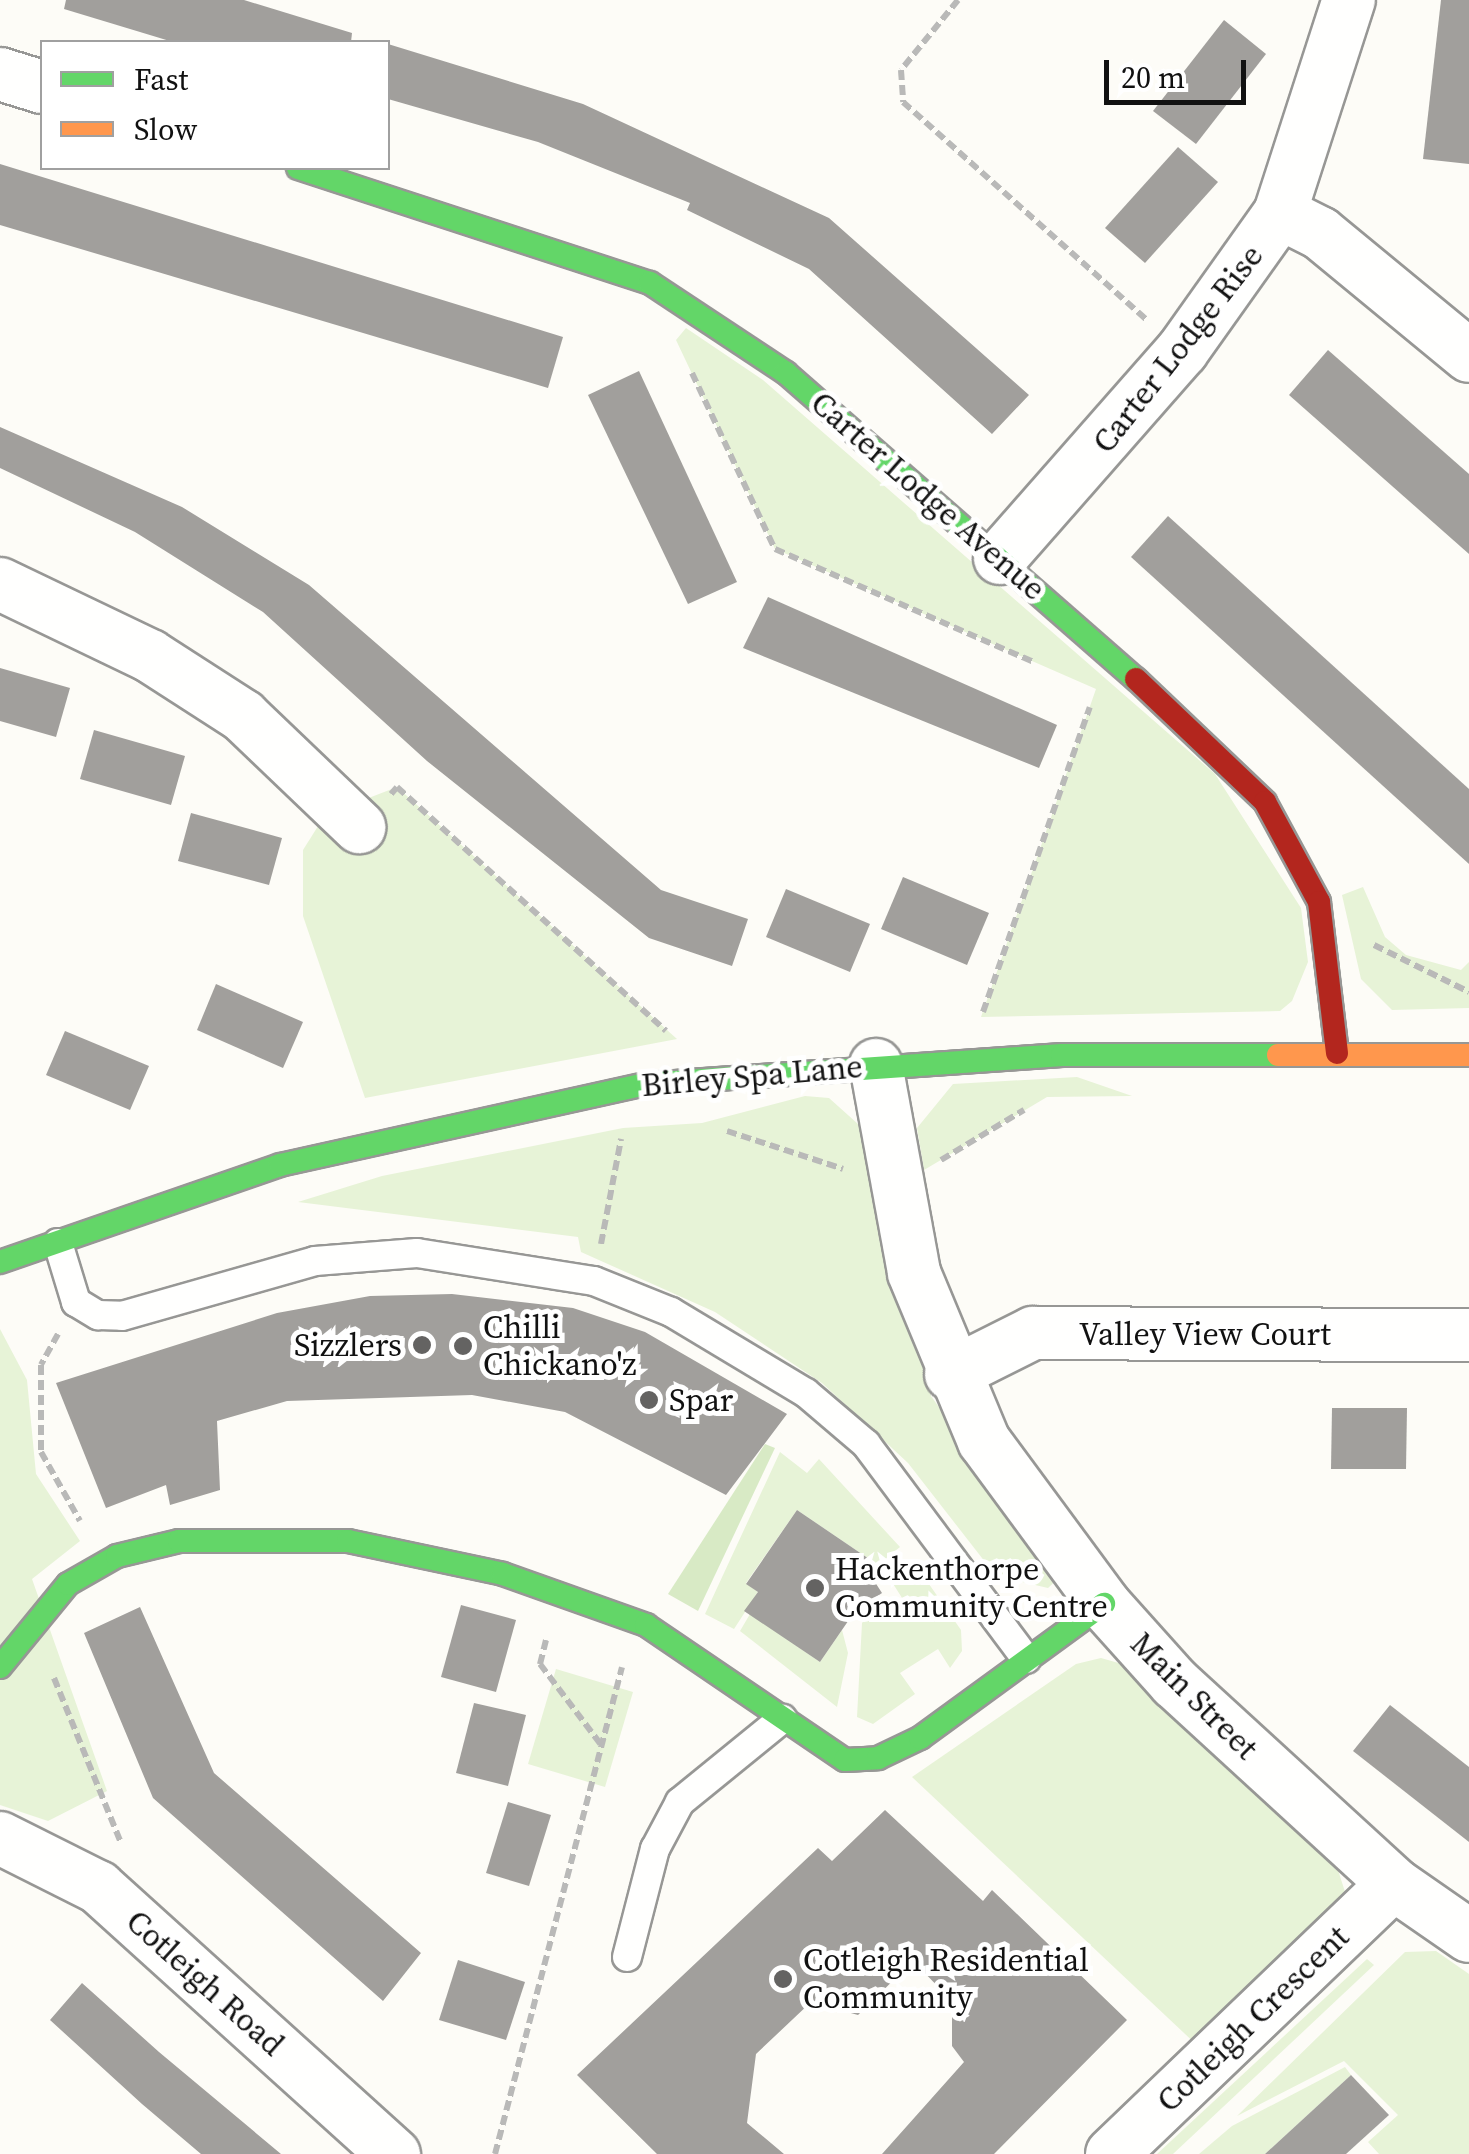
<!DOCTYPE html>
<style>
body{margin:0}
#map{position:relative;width:1469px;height:2154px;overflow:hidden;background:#fdfcf7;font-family:"Source Serif 4",serif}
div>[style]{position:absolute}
.green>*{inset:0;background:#e7f3d7}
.forest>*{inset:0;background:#d8eac5}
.building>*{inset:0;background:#a19f9c}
.path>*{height:6px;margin-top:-3px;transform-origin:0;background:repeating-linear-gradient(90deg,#b9b9b8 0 10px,transparent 0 15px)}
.roads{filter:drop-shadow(2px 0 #979795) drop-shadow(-2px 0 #979795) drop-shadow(0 2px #979795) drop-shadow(0 -2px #979795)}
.lane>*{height:28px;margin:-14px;padding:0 14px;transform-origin:14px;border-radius:14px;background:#fffffe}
.street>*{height:52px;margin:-26px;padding:0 26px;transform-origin:26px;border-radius:26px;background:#fffffe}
.fast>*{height:22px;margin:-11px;padding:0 11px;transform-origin:11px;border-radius:11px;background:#63d668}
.slow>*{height:22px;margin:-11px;padding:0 11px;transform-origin:11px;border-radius:11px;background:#ff974d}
.jam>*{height:22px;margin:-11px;padding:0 11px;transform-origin:11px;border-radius:11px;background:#b3261e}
.dots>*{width:28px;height:28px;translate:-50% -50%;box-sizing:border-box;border:5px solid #fff;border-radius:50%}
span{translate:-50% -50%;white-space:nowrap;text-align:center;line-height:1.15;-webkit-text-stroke:10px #fff;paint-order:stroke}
.street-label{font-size:32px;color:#111}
.poi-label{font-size:32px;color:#111}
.left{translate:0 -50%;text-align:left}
.right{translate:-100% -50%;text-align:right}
.legend{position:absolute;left:40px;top:40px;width:350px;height:130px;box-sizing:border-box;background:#fff;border:2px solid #a0a0a0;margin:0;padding:12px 18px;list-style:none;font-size:30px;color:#111}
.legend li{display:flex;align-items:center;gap:20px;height:50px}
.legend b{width:50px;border:2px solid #a0a0a0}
.scale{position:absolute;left:1104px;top:60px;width:142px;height:45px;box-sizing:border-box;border:5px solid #111;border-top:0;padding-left:12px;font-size:30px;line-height:35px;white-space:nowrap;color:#111;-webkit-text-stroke:8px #fff;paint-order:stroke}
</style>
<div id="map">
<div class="green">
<div style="clip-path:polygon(686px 328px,763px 380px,1215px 774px,1301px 908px,1308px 962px,1292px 1001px,1280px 1011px,981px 1017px,1096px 689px,775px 549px,676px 340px)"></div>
<div style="clip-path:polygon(397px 787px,677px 1039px,365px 1098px,303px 916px,303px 850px,325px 815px)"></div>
<div style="clip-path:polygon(1363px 887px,1385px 937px,1406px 955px,1461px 970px,1469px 962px,1469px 1008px,1392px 1010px,1361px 979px,1342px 895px)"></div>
<div style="clip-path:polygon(1077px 1077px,1132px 1096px,1047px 1097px,924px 1170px,917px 1128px,953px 1084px)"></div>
<div style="clip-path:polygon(805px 1096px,829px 1098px,858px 1124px,931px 1396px,1060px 1577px,1048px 1588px,996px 1576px,908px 1463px,822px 1383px,715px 1312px,581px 1252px,578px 1237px,298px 1202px,382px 1176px,623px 1128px,702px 1123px)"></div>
<div style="clip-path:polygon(0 1329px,27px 1380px,36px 1474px,80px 1541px,32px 1579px,107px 1791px,48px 1821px,0 1805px)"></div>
<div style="clip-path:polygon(780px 1452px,807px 1473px,819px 1459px,900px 1547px,878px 1565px,797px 1510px,746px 1583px,758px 1592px,734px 1629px,705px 1614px)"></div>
<div style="clip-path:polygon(915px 1564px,961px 1630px,962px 1651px,950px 1668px,938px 1649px,900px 1673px,915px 1694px,873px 1724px,857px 1717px,862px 1623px,881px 1599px,890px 1610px,904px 1601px,890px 1579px)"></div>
<div style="clip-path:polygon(750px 1614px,820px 1662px,842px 1630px,848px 1653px,837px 1707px,740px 1631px)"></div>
<div style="clip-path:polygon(1101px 1658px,1129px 1666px,1173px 1706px,1338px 1870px,1346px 1895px,1201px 2049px,912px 1777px,1076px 1664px)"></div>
<div style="clip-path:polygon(556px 1669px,633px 1692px,605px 1787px,528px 1764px)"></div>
<div style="clip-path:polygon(1436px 1951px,1469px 1974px,1469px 2154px,1379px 2154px,1368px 2142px,1398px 2115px,1344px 2061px,1237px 2116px,1405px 1952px)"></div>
<div style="clip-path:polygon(1367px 1959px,1374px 1965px,1173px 2154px,1157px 2154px)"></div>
<div style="clip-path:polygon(1345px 2067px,1351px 2075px,1265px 2154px,1199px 2154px,1232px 2126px)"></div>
</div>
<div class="forest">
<div style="clip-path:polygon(765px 1444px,775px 1448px,698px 1611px,668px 1594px)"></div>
</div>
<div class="building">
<div style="clip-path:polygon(66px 0,244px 0,352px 33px,351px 42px,173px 42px,64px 9px)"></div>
<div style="clip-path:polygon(1441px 0,1469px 0,1469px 164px,1423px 159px)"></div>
<div style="clip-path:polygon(1224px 20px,1266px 54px,1196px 144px,1153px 111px)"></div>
<div style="clip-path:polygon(388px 44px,583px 104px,829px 218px,1029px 395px,992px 434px,809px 269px,687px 210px,690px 203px,538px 142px,388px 99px)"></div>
<div style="clip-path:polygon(1178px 147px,1218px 182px,1145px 263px,1105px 228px)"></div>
<div style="clip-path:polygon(0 164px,563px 337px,548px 388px,0 225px)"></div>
<div style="clip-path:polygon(1328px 350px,1469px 474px,1469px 554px,1289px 395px)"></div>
<div style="clip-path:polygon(639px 371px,737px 582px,688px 604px,588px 395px)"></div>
<div style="clip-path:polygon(0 427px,182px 507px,309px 585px,661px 890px,748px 919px,732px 966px,649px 938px,427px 761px,263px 612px,135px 532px,0 468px)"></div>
<div style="clip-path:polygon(1168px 516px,1469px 789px,1469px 864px,1131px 557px)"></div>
<div style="clip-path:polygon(768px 597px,1057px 725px,1039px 768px,743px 648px)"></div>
<div style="clip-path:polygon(0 668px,70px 688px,56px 737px,0 721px)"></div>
<div style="clip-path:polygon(94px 730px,185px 756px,171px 805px,80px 779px)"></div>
<div style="clip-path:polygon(191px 813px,282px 838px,269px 885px,178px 861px)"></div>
<div style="clip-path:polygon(903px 877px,989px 913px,967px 965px,881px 929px)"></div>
<div style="clip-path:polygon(786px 889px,870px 924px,850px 972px,766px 937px)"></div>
<div style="clip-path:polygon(216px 984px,303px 1022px,283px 1068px,197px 1030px)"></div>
<div style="clip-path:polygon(65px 1031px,149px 1066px,130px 1110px,46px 1075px)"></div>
<div style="clip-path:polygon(452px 1294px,573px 1308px,645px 1332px,787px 1414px,726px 1495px,565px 1412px,472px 1395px,287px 1401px,217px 1421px,220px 1490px,170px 1505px,166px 1485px,106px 1508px,56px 1383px,277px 1313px,370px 1296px)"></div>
<div style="clip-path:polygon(1332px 1408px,1407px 1408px,1406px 1469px,1331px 1469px)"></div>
<div style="clip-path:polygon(797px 1510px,878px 1565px,871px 1576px,882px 1593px,855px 1611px,820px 1662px,744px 1611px,758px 1592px,746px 1584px)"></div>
<div style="clip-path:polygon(461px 1605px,516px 1620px,496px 1692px,441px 1677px)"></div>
<div style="clip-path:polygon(140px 1607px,214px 1773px,421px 1953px,383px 2001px,153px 1798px,84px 1633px)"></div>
<div style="clip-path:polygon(474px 1703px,526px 1715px,508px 1786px,456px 1773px)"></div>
<div style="clip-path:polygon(1390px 1705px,1469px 1767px,1469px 1842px,1353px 1751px)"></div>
<div style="clip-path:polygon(508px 1802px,551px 1815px,529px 1886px,486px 1873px)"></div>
<div style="clip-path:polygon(885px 1810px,983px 1901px,992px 1890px,1127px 2020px,994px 2154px,882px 2154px,964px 2062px,952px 2046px,952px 2001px,913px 1961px,858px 2015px,811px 2002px,756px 2054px,747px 2123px,784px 2154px,657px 2154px,577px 2075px,818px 1848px,832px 1861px)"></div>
<div style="clip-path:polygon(458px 1960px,525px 1982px,506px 2040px,439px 2020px)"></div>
<div style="clip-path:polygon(82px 1983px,159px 2052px,281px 2154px,201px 2154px,142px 2104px,50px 2020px)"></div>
<div style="clip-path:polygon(1351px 2075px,1389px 2115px,1346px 2154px,1265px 2154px)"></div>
</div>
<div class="path">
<div style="left:958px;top:0;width:90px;rotate:129.2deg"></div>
<div style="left:901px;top:70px;width:32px;rotate:86deg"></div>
<div style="left:903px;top:102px;width:326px;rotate:41.8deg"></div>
<div style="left:692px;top:373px;width:195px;rotate:64.8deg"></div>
<div style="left:775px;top:549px;width:283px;rotate:23.6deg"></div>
<div style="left:391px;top:794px;width:9px;rotate:-49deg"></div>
<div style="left:397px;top:787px;width:363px;rotate:42.2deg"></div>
<div style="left:1374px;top:945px;width:106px;rotate:26.3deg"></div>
<div style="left:983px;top:1012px;width:323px;rotate:-70.7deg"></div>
<div style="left:727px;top:1131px;width:122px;rotate:18.1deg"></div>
<div style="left:941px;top:1160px;width:97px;rotate:-31.1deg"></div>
<div style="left:601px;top:1244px;width:107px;rotate:-79.2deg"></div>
<div style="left:58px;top:1334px;width:35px;rotate:119deg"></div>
<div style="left:41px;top:1365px;width:87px;rotate:90deg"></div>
<div style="left:41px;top:1452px;width:79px;rotate:60.5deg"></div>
<div style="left:546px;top:1640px;width:25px;rotate:104deg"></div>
<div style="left:540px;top:1664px;width:103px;rotate:52.9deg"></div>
<div style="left:54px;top:1678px;width:178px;rotate:67.9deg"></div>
<div style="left:495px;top:2154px;width:503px;rotate:-75.38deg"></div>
</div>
<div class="roads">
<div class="lane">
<div style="left:58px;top:1243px;width:62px;rotate:73deg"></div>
<div style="left:76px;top:1302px;width:26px;rotate:31deg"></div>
<div style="left:98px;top:1315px;width:24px;rotate:2deg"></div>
<div style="left:122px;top:1316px;width:201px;rotate:-15.9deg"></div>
<div style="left:315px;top:1261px;width:102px;rotate:-4.5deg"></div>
<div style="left:417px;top:1253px;width:179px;rotate:9deg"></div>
<div style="left:594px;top:1281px;width:83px;rotate:21.9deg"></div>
<div style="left:671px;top:1312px;width:157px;rotate:31deg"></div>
<div style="left:806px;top:1393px;width:79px;rotate:40.4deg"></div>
<div style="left:866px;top:1444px;width:268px;rotate:53.3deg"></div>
<div style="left:627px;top:1957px;width:112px;rotate:-75.5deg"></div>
<div style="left:655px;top:1849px;width:53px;rotate:-62deg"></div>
<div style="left:680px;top:1802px;width:132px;rotate:-39.1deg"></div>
</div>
<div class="street">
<div style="left:0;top:74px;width:44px;rotate:17.2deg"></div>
<div style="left:1280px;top:213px;width:45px;rotate:26.6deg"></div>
<div style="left:1320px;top:233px;width:193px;rotate:39.5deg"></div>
<div style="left:1000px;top:558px;width:276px;rotate:-48.7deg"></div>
<div style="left:1182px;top:351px;width:169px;rotate:-54.6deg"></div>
<div style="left:1280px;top:213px;width:224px;rotate:-72.1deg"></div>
<div style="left:0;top:584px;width:166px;rotate:25.6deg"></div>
<div style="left:150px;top:656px;width:111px;rotate:32.8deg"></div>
<div style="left:243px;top:716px;width:161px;rotate:43.7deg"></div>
<div style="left:876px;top:1065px;width:211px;rotate:79.6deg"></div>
<div style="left:914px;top:1273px;width:182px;rotate:67.4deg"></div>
<div style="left:984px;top:1441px;width:202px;rotate:53.6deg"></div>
<div style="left:1104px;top:1604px;width:106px;rotate:48.1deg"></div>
<div style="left:1175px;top:1683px;width:297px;rotate:42.5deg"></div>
<div style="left:1394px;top:1884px;width:91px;rotate:34.7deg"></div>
<div style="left:951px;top:1374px;width:92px;rotate:-26.6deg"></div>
<div style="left:1033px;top:1333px;width:436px;rotate:0.3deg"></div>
<div style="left:0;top:1838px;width:110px;rotate:26.6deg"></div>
<div style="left:98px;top:1887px;width:399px;rotate:42.1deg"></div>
<div style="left:1112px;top:2154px;width:390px;rotate:-43.8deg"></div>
</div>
<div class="fast">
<div style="left:298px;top:168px;width:370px;rotate:18.1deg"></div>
<div style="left:650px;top:283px;width:163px;rotate:33.5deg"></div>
<div style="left:786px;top:373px;width:465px;rotate:41.2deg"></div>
<div style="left:0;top:1262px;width:296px;rotate:-19.1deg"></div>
<div style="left:280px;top:1165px;width:375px;rotate:-12.5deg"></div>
<div style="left:646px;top:1084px;width:417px;rotate:-4deg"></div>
<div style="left:1062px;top:1055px;width:216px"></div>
<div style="left:0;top:1667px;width:107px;rotate:-50.7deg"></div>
<div style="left:68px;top:1584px;width:56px;rotate:-29.7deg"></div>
<div style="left:117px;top:1556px;width:64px;rotate:-13.6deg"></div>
<div style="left:179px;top:1541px;width:169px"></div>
<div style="left:348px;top:1541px;width:158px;rotate:12deg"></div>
<div style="left:503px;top:1574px;width:152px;rotate:19.6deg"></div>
<div style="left:646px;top:1625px;width:240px;rotate:34.2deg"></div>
<div style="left:845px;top:1760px;width:33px;rotate:-3deg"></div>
<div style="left:878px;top:1758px;width:47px;rotate:-25.5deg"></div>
<div style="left:920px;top:1738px;width:228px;rotate:-36.1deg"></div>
</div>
<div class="slow">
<div style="left:1278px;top:1055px;width:191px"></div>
</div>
<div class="jam">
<div style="left:1136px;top:679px;width:178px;rotate:43.6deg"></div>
<div style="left:1265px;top:802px;width:114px;rotate:61.6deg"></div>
<div style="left:1319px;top:902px;width:152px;rotate:83.2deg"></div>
</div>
</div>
<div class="dots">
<div style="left:422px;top:1345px;background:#646362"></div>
<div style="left:463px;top:1346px;background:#646362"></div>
<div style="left:649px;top:1400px;background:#646362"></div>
<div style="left:815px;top:1588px;background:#646362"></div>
<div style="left:783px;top:1979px;background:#646362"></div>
</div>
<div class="street-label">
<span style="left:1178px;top:349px;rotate:-52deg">Carter Lodge Rise</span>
<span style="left:928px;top:496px;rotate:41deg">Carter Lodge Avenue</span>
<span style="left:752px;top:1076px;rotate:-5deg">Birley Spa Lane</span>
<span style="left:1205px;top:1334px">Valley View Court</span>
<span style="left:1194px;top:1696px;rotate:45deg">Main Street</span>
<span style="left:205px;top:1983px;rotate:42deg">Cotleigh Road</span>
<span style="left:1253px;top:2019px;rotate:-44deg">Cotleigh Crescent</span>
</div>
<div class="poi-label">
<span class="left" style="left:483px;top:1346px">Chilli<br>Chickano'z</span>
<span class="right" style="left:402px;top:1345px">Sizzlers</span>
<span class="left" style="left:669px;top:1400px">Spar</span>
<span class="left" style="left:835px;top:1588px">Hackenthorpe<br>Community Centre</span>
<span class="left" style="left:803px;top:1979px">Cotleigh Residential<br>Community</span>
</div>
<ul class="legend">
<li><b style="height:12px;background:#63d668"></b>Fast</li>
<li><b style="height:12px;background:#ff974d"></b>Slow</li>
</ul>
<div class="scale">20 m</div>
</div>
